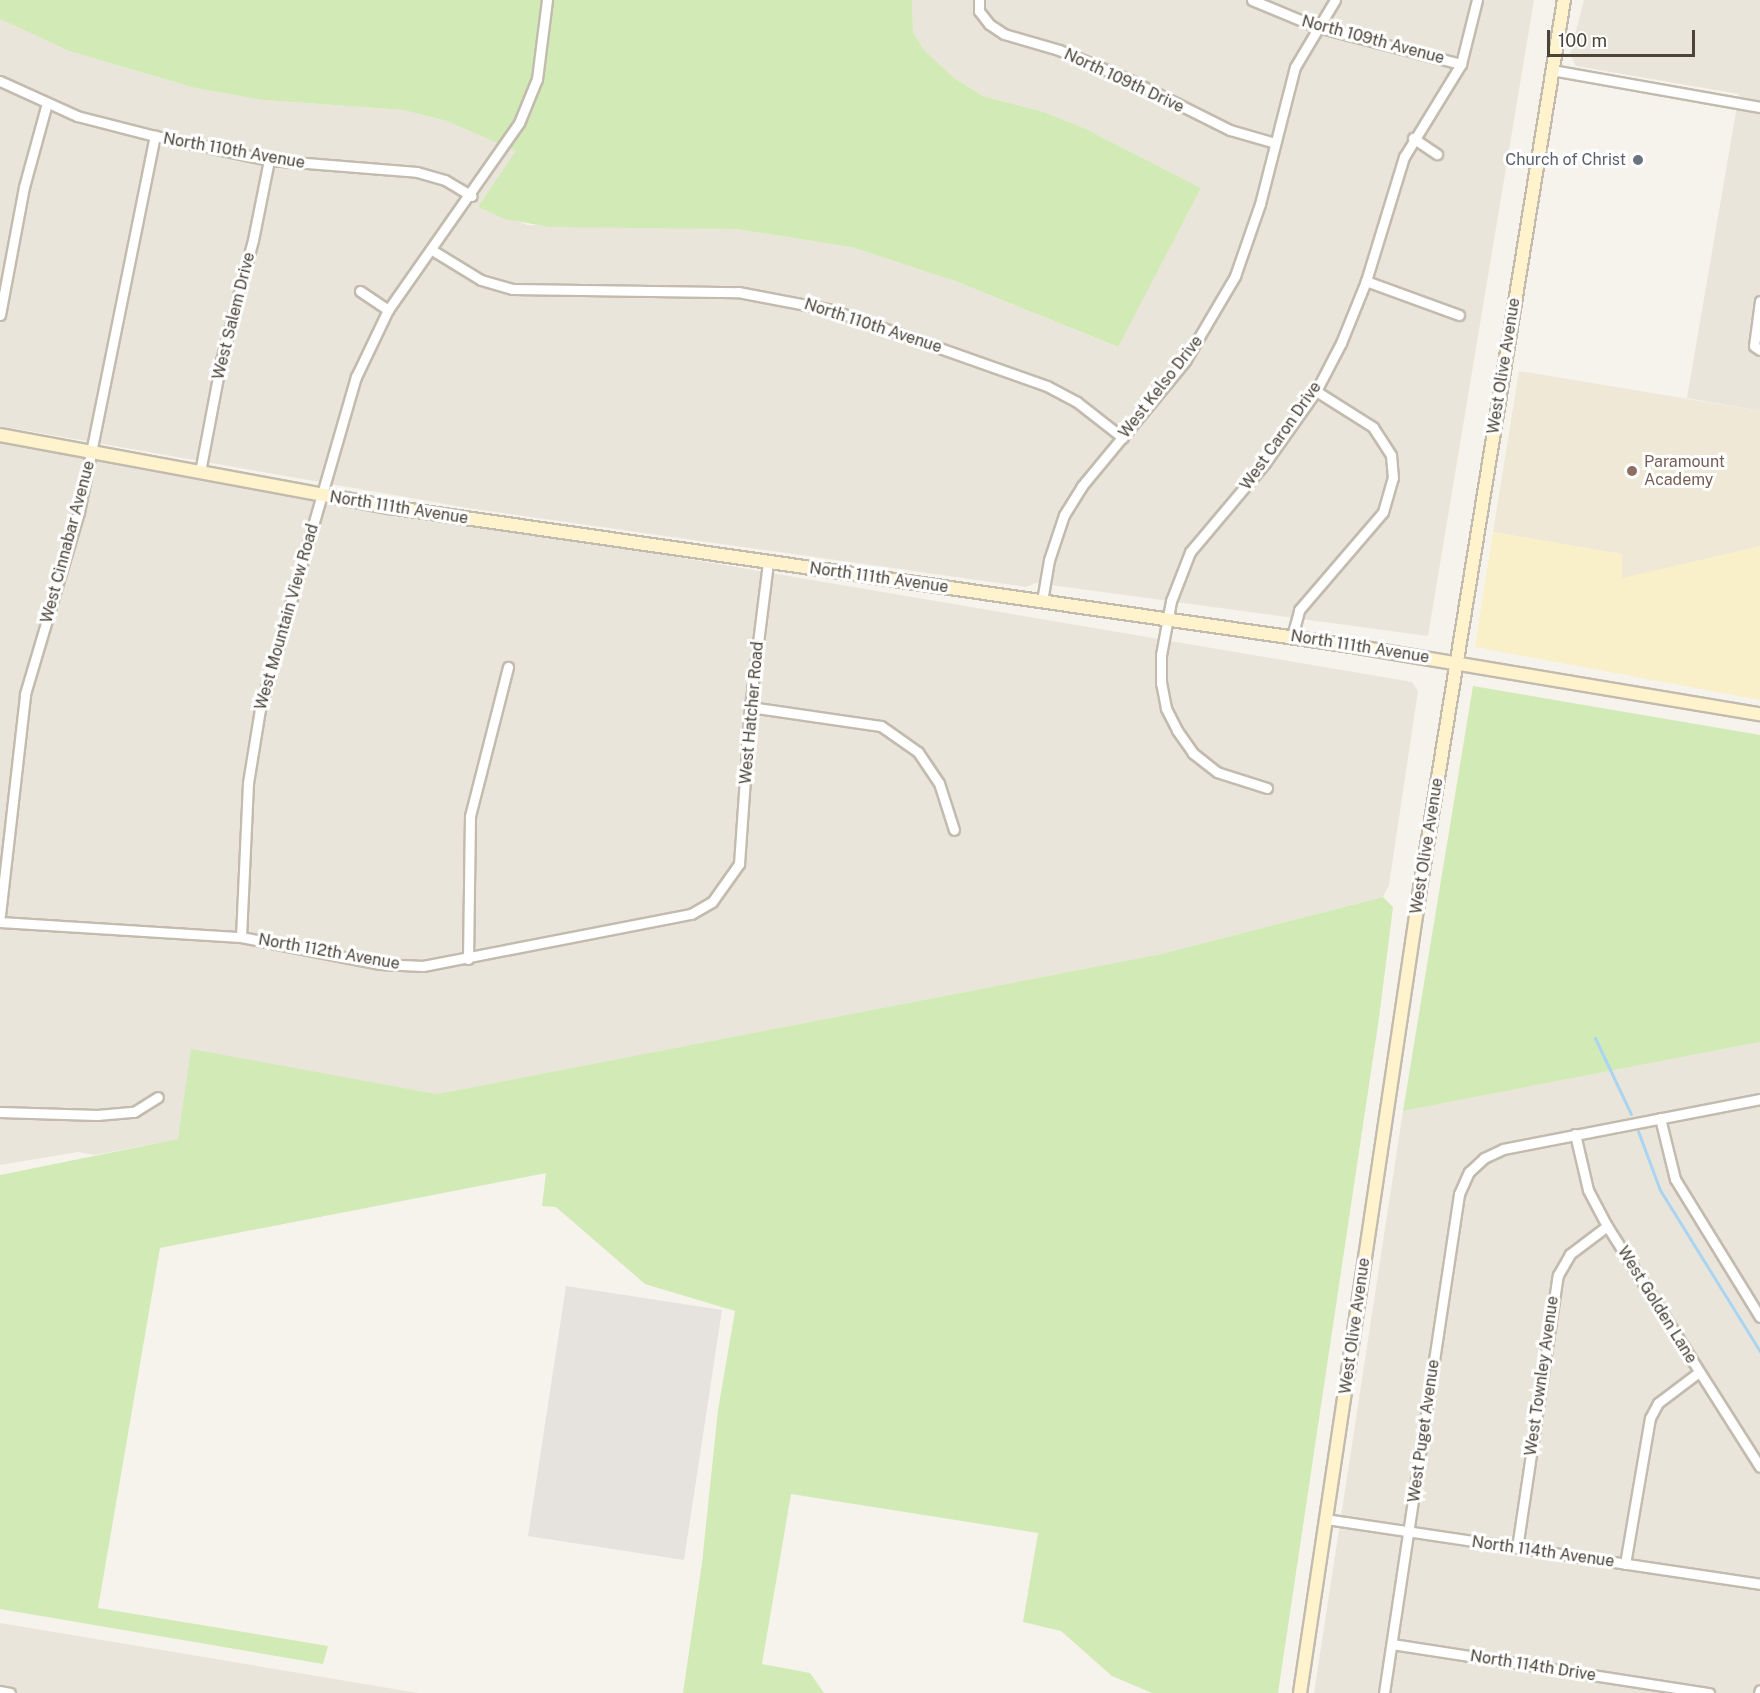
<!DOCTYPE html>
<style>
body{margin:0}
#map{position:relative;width:1760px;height:1693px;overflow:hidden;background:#f6f3ec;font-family:"Public Sans",sans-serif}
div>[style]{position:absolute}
.residential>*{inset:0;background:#eae5da}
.industrial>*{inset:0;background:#e6e2dd}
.education>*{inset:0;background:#efe8d6}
.green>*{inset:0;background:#d2eab5}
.sand>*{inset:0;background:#f9efc9}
.stream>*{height:3px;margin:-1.5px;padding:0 1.5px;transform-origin:1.5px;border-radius:1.5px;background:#a9d4f2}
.roads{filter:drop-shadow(2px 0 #c2bbae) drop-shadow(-2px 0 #c2bbae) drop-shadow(0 2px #c2bbae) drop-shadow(0 -2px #c2bbae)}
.street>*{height:9px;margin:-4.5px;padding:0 4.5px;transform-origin:4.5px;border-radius:4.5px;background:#fff}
.secondary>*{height:12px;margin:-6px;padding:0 6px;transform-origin:6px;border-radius:6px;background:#fff3cd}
.dots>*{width:16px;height:16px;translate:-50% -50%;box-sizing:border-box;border:3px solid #fff;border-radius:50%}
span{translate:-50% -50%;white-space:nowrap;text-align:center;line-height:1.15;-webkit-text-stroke:6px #fff;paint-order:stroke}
.street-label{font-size:16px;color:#4b4439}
.worship-label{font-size:16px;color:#5b616d}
.right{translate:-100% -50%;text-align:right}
.education-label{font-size:16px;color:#785e54}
.left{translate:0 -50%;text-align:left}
.scale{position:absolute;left:1547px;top:30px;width:148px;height:27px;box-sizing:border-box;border:3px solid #4b4439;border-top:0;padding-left:8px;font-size:18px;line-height:21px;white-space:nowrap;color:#4b4439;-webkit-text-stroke:4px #fff;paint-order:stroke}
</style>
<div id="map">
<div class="residential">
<div style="clip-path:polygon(912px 0,1534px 0,1428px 636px,1036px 583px,1026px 587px,468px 508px,0 426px,0 19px,69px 51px,195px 88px,263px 100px,403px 110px,447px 121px,517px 151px,478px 207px,528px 225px,736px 229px,851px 247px,955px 281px,1117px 347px,1201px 188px,1086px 129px,1044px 112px,983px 96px,954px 78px,924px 50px,913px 32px)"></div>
<div style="clip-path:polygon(1584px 0,1760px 0,1760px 411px,1687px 398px,1739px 94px,1576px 66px,1570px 54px)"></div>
<div style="clip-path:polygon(0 442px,1412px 682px,1418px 691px,1389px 885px,1383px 897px,1161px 954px,437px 1094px,191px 1050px,179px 1139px,94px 1155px,78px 1152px,0 1165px)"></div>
<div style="clip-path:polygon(1760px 1042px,1760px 1693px,1314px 1693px,1403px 1111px)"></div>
<div style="clip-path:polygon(0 1623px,418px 1693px,0 1693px)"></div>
</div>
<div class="industrial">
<div style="clip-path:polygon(566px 1286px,722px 1310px,684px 1560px,528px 1536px)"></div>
</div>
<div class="education">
<div style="clip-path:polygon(1519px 371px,1760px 411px,1760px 546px,1622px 579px,1621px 554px,1493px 532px)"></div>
</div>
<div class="green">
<div style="clip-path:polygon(0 0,912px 0,913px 32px,924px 50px,954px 78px,983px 96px,1044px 112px,1086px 129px,1201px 188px,1118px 347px,955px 281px,851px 247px,736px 229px,549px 227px,505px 219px,478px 207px,516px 151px,447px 121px,403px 110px,263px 100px,195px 88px,69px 51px,0 19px)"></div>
<div style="clip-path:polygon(1473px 686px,1760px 735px,1760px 1042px,1403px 1111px)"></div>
<div style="clip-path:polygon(1383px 897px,1393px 907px,1379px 1018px,1278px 1693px,1152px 1693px,1112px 1676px,1061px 1631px,1023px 1622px,1038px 1533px,791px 1494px,762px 1664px,810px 1673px,824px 1693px,683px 1693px,702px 1563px,718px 1410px,735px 1311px,645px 1284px,556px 1207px,542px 1206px,546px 1173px,160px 1248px,98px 1608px,328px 1646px,323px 1664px,0 1609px,0 1175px,178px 1139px,191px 1049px,437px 1094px,1161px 954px)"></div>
</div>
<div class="sand">
<div style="clip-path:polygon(1493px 532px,1622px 554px,1622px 578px,1760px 546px,1760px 700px,1475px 647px)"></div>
</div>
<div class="stream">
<div style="left:1595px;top:1038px;width:84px;rotate:64.7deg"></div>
<div style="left:1638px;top:1131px;width:63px;rotate:69.6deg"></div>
<div style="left:1660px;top:1190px;width:190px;rotate:58.2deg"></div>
</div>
<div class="roads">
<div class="street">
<div style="left:979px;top:0;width:11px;rotate:90deg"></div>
<div style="left:979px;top:11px;width:16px;rotate:52deg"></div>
<div style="left:989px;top:24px;width:18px;rotate:34deg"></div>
<div style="left:1004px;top:34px;width:57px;rotate:16.2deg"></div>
<div style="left:1059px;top:50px;width:79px;rotate:23deg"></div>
<div style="left:1132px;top:81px;width:110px;rotate:26.6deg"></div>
<div style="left:1230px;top:130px;width:47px;rotate:16.1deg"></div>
<div style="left:1252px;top:0;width:70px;rotate:22.6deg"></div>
<div style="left:1317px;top:27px;width:149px;rotate:14.4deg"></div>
<div style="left:1552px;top:70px;width:211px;rotate:10.1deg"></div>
<div style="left:0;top:81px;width:85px;rotate:24.4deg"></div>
<div style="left:77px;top:116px;width:81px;rotate:14.4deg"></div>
<div style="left:155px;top:136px;width:116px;rotate:11.9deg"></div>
<div style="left:269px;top:160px;width:148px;rotate:4.6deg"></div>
<div style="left:417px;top:172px;width:29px;rotate:16deg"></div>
<div style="left:445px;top:180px;width:31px;rotate:31deg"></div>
<div style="left:1413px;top:138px;width:29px;rotate:34deg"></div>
<div style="left:432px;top:250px;width:57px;rotate:31.5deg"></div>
<div style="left:481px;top:280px;width:33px;rotate:16deg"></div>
<div style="left:513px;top:289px;width:225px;rotate:0.8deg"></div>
<div style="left:738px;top:292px;width:96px;rotate:10.8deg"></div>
<div style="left:832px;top:310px;width:228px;rotate:19.5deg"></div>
<div style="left:1047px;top:386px;width:34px;rotate:28deg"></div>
<div style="left:1077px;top:402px;width:58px;rotate:38deg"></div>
<div style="left:1366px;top:281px;width:99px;rotate:20.1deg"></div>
<div style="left:360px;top:291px;width:34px;rotate:34deg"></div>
<div style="left:1760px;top:301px;width:45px;rotate:97.6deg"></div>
<div style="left:1754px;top:346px;width:7px;rotate:34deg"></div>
<div style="left:0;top:315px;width:130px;rotate:-79.4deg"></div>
<div style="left:24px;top:187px;width:87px;rotate:-74.7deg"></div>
<div style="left:200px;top:472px;width:113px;rotate:-79.3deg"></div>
<div style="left:221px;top:361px;width:125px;rotate:-75.2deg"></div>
<div style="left:253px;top:240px;width:82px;rotate:-78.7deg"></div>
<div style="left:1042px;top:601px;width:42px;rotate:-80.3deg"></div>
<div style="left:1049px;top:560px;width:47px;rotate:-71.6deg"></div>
<div style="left:1064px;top:515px;width:34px;rotate:-58deg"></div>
<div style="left:1082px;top:486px;width:162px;rotate:-50.5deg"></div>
<div style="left:1185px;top:361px;width:99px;rotate:-59.5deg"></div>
<div style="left:1235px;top:276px;width:76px;rotate:-70.9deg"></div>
<div style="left:1260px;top:204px;width:141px;rotate:-75.7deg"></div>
<div style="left:1295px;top:67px;width:78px;rotate:-59.2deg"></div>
<div style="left:1292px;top:637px;width:28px;rotate:-75deg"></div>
<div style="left:1299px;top:610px;width:129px;rotate:-49.4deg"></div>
<div style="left:1383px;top:512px;width:35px;rotate:-74deg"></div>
<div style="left:1393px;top:478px;width:23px;rotate:-95deg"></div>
<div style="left:1391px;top:455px;width:33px;rotate:-123deg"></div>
<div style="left:1373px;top:427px;width:67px;rotate:-147.7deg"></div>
<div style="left:750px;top:707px;width:132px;rotate:8.3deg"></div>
<div style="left:881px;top:726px;width:45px;rotate:35.1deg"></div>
<div style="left:918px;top:752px;width:37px;rotate:56deg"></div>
<div style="left:939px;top:783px;width:49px;rotate:72.3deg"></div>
<div style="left:1267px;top:788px;width:52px;rotate:-162.3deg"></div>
<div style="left:1217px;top:772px;width:31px;rotate:-142deg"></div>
<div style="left:1193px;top:753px;width:28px;rotate:-125deg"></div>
<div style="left:1177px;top:730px;width:25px;rotate:-117deg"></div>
<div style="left:1166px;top:708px;width:25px;rotate:-101deg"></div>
<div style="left:1161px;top:683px;width:28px;rotate:-90deg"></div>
<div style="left:1161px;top:655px;width:55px;rotate:-79.5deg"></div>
<div style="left:1171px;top:601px;width:53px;rotate:-68.8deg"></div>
<div style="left:1190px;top:552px;width:116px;rotate:-49.9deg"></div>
<div style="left:1265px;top:463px;width:88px;rotate:-54.7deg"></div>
<div style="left:1316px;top:391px;width:54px;rotate:-62.5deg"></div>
<div style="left:1341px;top:343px;width:67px;rotate:-68deg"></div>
<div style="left:1366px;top:281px;width:130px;rotate:-73deg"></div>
<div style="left:1404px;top:157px;width:109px;rotate:-58.5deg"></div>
<div style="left:1461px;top:64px;width:66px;rotate:-76deg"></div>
<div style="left:0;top:915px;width:222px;rotate:-83.5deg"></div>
<div style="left:25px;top:694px;width:190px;rotate:-73.5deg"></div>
<div style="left:79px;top:512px;width:384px;rotate:-78.6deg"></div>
<div style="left:0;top:922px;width:241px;rotate:3.6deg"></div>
<div style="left:241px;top:937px;width:142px;rotate:11deg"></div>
<div style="left:380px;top:964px;width:43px;rotate:2.7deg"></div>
<div style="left:423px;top:966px;width:273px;rotate:-11deg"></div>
<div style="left:691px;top:914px;width:24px;rotate:-30deg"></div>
<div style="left:712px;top:902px;width:47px;rotate:-54.6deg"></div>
<div style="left:739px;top:864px;width:157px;rotate:-86deg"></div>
<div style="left:750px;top:707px;width:146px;rotate:-82.9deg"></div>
<div style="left:241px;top:937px;width:154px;rotate:-87.4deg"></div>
<div style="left:248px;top:783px;width:75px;rotate:-80.8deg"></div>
<div style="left:260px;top:709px;width:346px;rotate:-73.9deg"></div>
<div style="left:356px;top:377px;width:74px;rotate:-64.5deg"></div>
<div style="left:388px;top:310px;width:228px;rotate:-55deg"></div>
<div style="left:519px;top:123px;width:48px;rotate:-67.8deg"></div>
<div style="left:537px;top:79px;width:80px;rotate:-82.8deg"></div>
<div style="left:468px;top:959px;width:143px;rotate:-89.2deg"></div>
<div style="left:470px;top:816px;width:154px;rotate:-75.7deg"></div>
<div style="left:0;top:1112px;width:97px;rotate:1.8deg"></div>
<div style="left:97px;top:1115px;width:37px;rotate:-5deg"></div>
<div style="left:134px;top:1112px;width:28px;rotate:-32deg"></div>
<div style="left:1660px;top:1118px;width:63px;rotate:76.2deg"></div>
<div style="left:1675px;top:1179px;width:162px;rotate:58.4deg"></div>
<div style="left:1575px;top:1134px;width:57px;rotate:76.9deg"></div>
<div style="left:1588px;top:1190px;width:41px;rotate:62.2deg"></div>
<div style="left:1607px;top:1226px;width:285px;rotate:57.6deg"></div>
<div style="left:1326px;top:1519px;width:439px;rotate:8.5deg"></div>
<div style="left:1517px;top:1548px;width:276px;rotate:-81.5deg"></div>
<div style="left:1558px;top:1275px;width:24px;rotate:-60deg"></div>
<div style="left:1570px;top:1254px;width:46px;rotate:-37.1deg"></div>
<div style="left:1625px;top:1564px;width:148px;rotate:-80.3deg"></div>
<div style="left:1650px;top:1418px;width:17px;rotate:-62deg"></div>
<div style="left:1658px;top:1403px;width:51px;rotate:-37.1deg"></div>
<div style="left:1392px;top:1644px;width:321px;rotate:8.8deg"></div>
<div style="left:0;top:1691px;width:10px;rotate:11deg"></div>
<div style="left:1384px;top:1693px;width:505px;rotate:-81.45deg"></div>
<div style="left:1459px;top:1194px;width:24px;rotate:-66deg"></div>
<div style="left:1469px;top:1172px;width:21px;rotate:-43deg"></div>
<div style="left:1484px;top:1158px;width:21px;rotate:-25deg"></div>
<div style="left:1503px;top:1149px;width:262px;rotate:-11deg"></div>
<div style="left:1759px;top:1693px;width:3px;rotate:-72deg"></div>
</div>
<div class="secondary">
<div style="left:0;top:435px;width:396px;rotate:10.5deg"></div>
<div style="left:389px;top:507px;width:979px;rotate:8.22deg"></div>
<div style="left:1358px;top:647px;width:408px;rotate:9.5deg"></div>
<div style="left:1300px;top:1693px;width:813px;rotate:-81.51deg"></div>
<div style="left:1420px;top:889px;width:901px;rotate:-80.8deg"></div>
</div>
</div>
<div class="dots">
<div style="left:1638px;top:160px;background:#6b7280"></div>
<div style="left:1632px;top:471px;background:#8d6e63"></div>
</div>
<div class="street-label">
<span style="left:1373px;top:40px;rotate:15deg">North 109th Avenue</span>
<span style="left:1124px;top:81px;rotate:25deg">North 109th Drive</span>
<span style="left:234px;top:151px;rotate:10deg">North 110th Avenue</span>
<span style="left:234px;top:316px;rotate:-76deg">West Salem Drive</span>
<span style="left:873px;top:326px;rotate:18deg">North 110th Avenue</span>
<span style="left:1504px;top:366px;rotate:-81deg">West Olive Avenue</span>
<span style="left:1161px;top:387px;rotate:-52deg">West Kelso Drive</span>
<span style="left:1281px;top:436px;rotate:-55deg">West Caron Drive</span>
<span style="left:399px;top:508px;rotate:9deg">North 111th Avenue</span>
<span style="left:68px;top:542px;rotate:-75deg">West Cinnabar Avenue</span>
<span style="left:879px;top:578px;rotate:8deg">North 111th Avenue</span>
<span style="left:287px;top:617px;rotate:-74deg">West Mountain View Road</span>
<span style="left:1360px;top:647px;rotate:9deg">North 111th Avenue</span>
<span style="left:752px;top:713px;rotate:-85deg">West Hatcher Road</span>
<span style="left:1427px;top:846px;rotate:-81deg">West Olive Avenue</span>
<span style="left:329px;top:952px;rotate:10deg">North 112th Avenue</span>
<span style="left:1657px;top:1305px;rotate:58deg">West Golden Lane</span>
<span style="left:1355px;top:1326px;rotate:-82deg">West Olive Avenue</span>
<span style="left:1542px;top:1376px;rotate:-82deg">West Townley Avenue</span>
<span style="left:1424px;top:1431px;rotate:-82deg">West Puget Avenue</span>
<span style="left:1543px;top:1552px;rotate:8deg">North 114th Avenue</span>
<span style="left:1533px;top:1666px;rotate:9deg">North 114th Drive</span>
</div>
<div class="worship-label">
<span class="right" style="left:1626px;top:160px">Church of Christ</span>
</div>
<div class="education-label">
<span class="left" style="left:1644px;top:471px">Paramount<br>Academy</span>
</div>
<div class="scale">100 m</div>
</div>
